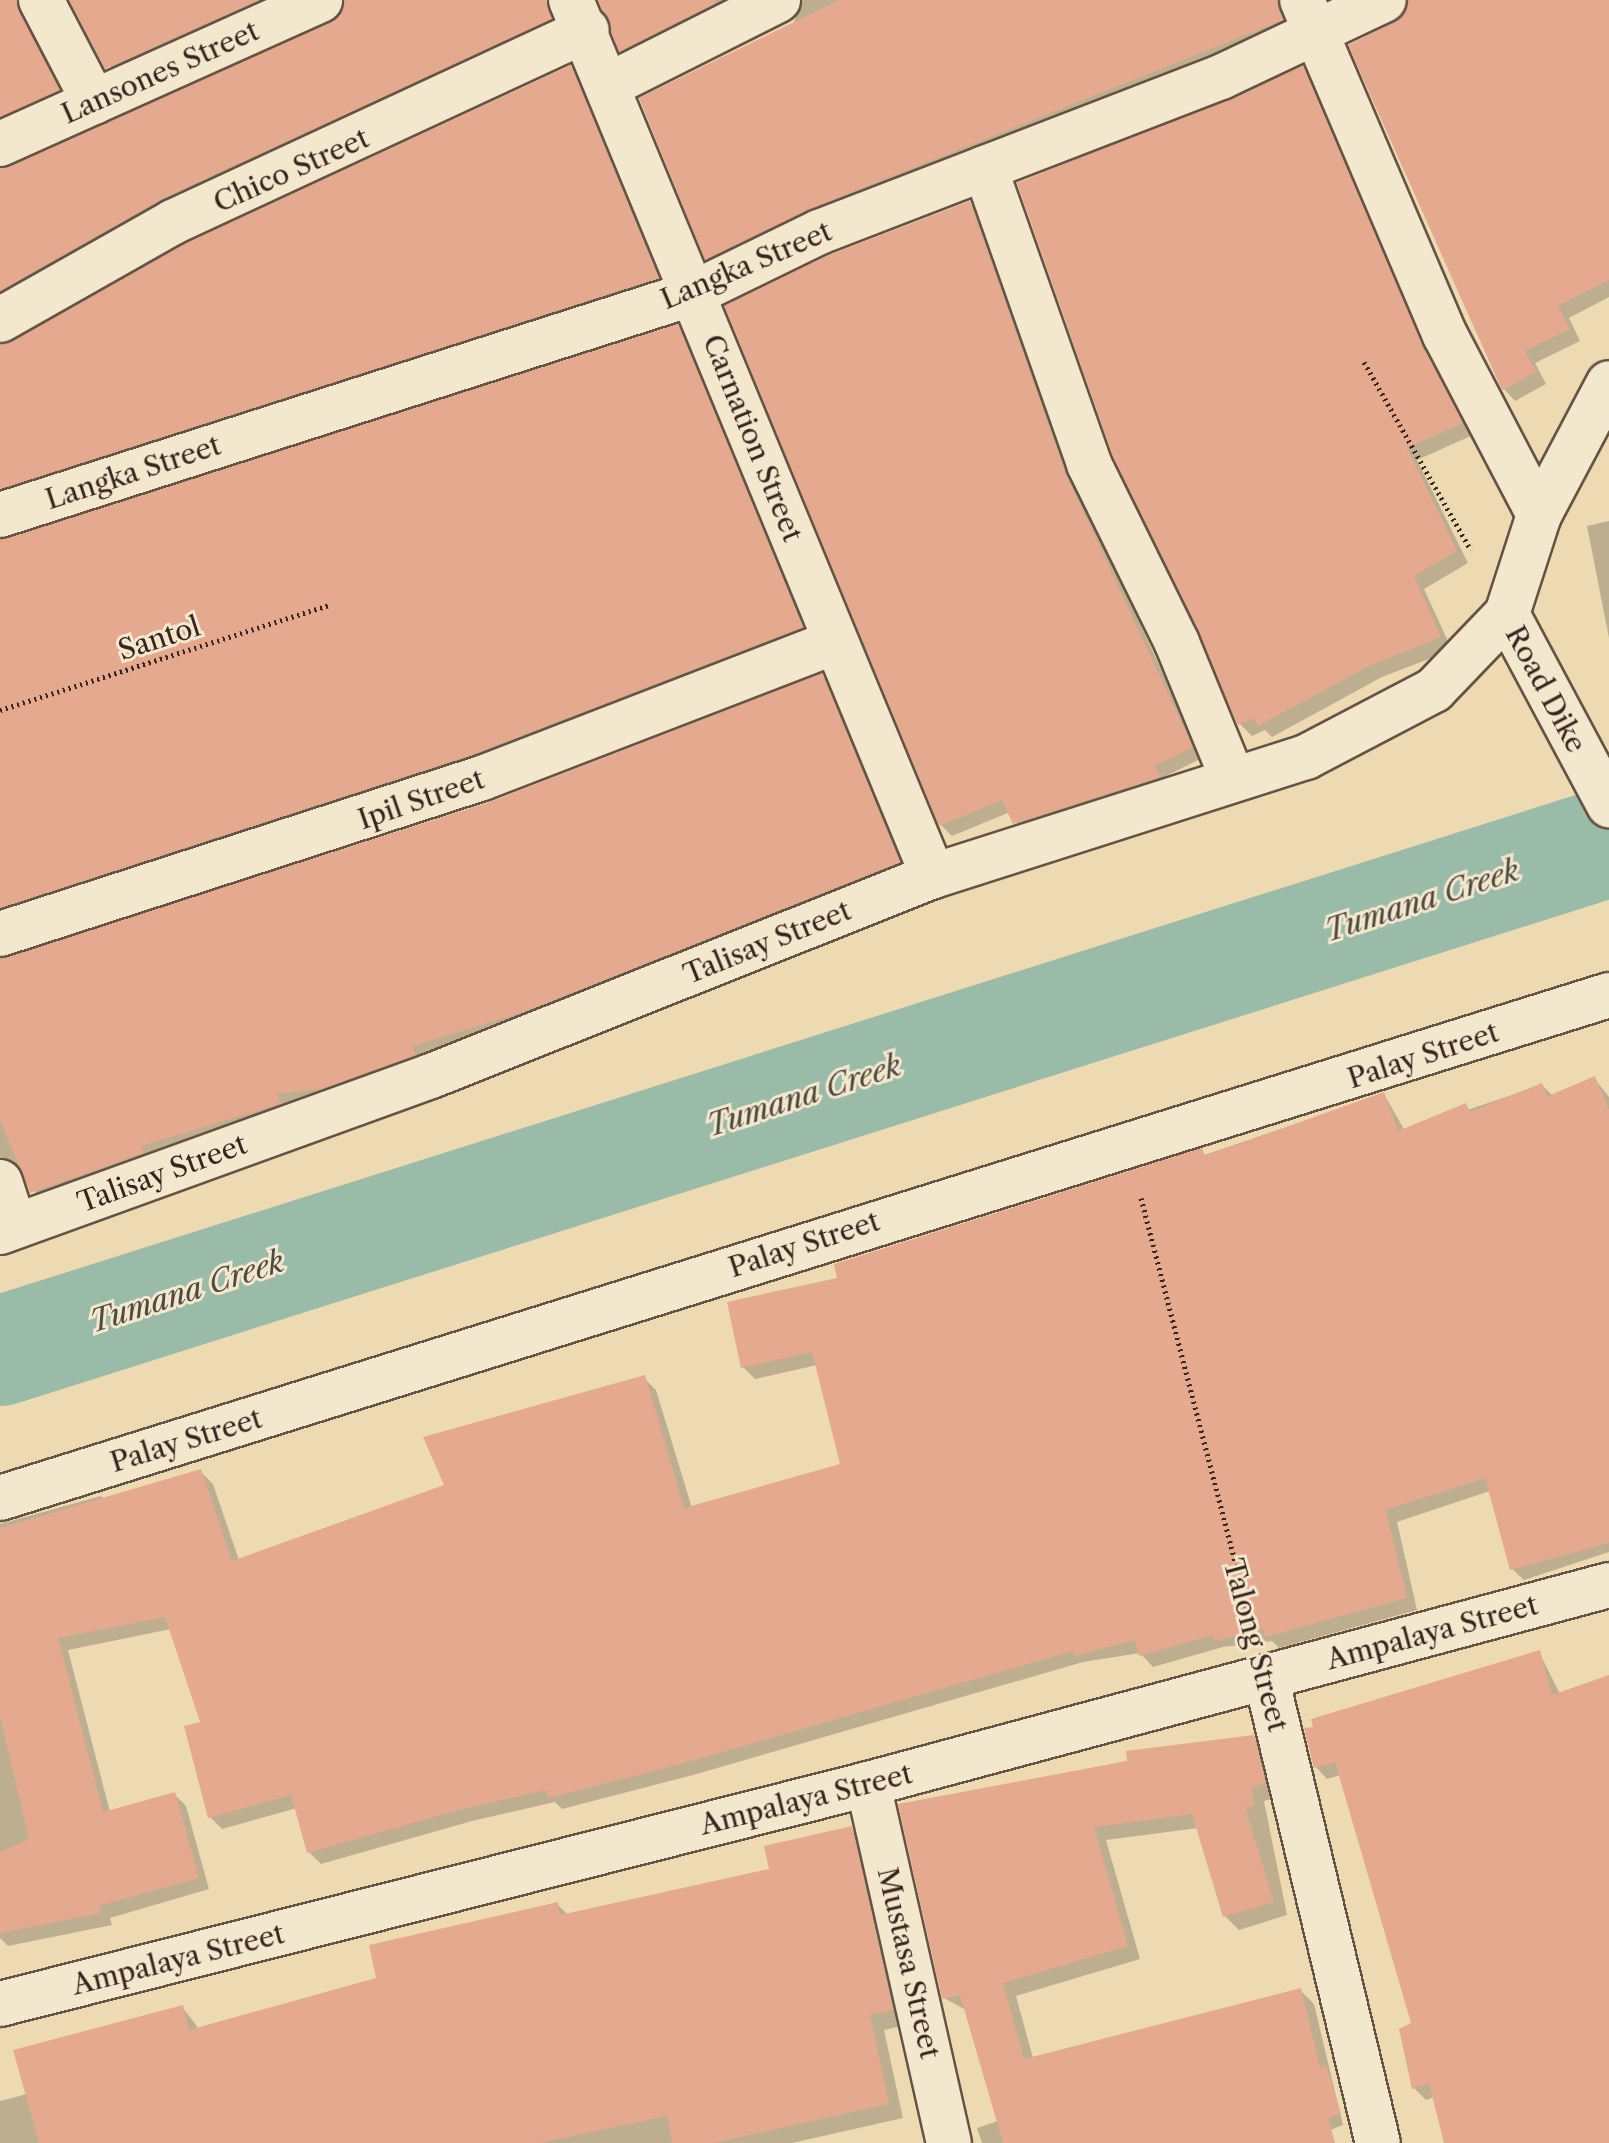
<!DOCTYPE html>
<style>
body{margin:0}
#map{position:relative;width:1609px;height:2143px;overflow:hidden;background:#eddab3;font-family:"Libre Caslon Text",serif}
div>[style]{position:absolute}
.shadow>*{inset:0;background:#0003}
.river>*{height:110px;margin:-55px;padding:0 55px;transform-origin:55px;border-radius:55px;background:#9abba7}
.building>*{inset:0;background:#e5a98f}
.path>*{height:5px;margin-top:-2.5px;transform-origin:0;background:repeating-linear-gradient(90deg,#38261e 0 2px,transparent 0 6px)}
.roads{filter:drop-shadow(2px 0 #655343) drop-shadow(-2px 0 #655343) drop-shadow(0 2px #655343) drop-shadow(0 -2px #655343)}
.minor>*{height:44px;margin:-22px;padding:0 22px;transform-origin:22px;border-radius:22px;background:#f3e7ce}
span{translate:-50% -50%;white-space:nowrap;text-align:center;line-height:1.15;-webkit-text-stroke:6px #f3e7ce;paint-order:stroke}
.street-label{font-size:28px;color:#38261e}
.water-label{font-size:30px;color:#504b40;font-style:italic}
</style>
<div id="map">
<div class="shadow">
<div style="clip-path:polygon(0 0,31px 0,70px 102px,0 134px)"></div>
<div style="clip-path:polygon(71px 0,297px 0,119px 80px)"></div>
<div style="clip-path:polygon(343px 0,564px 0,562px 31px,0 309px,0 168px,342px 17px)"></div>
<div style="clip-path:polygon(600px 0,757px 0,633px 62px)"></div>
<div style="clip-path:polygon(802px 0,1295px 0,1294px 32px,719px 270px,707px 258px)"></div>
<div style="clip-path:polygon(1408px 0,1609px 0,1609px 297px,1569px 318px,1580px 341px,1535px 363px,1546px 384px,1515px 401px,1504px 389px,1351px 45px,1407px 15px)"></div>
<div style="clip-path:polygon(570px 67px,582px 79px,669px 290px,0 507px,0 344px)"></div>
<div style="clip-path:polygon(1302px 68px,1315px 80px,1473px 435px,1417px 460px,1468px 563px,1424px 589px,1452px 650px,1382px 677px,1272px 737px,1265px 730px,1252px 736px,1240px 724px)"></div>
<div style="clip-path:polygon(969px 203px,980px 214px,1076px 485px,1202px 758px,1164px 777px,1169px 788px,1025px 834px,1010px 812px,952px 836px,941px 825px)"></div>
<div style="clip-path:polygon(677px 327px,689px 339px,814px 639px,0 926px,0 541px)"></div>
<div style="clip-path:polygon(1609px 521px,1609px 638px,1587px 526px)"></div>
<div style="clip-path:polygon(822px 676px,834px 688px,911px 874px,43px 1203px,23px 1173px,0 1174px,0 958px,490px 804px)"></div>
<div style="clip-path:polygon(1594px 1078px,1609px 1097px,1609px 1552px,1524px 1580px,1512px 1569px,1490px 1491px,1397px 1522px,1417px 1610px,1279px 1648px,1272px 1641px,1223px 1647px,1153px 1667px,1140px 1653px,1083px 1662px,693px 1775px,562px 1809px,555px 1802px,472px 1821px,321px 1864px,309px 1852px,297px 1808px,222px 1829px,210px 1817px,202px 1723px,171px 1629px,68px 1650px,110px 1812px,174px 1794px,186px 1806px,209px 1889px,110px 1918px,112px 1925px,8px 1946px,0 1938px,0 1524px,101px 1496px,109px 1503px,201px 1472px,213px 1484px,239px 1560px,446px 1486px,644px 1378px,656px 1390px,692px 1508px,843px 1465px,817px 1365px,755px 1379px,743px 1367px,840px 1279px,1384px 1094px,1405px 1131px,1542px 1085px,1553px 1096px)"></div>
<div style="clip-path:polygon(1539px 1652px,1560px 1694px,1609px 1677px,1609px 2133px,1582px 2143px,1453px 2143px,1434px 2097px,1426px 2100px,1414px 2088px,1414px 2024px,1341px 1775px,1327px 1779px,1316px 1767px)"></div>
<div style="clip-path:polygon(1253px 1737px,1267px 1751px,1278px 1797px,1264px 1801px,1287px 1915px,1239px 1930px,1225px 1916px,1198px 1828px,1106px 1840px,1140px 1959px,1016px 1996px,1033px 2058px,1300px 1990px,1314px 2004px,1343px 2125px,1318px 2135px,1321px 2143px,982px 2143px,977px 2128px,998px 2121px,966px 2010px,944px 1998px,900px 1805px)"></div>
<div style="clip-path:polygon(851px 1829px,866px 1844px,907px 2025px,884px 2030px,903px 2118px,792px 2143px,0 2143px,0 2101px,27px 2094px,183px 2008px,199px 2029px,378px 1979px,557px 1904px,568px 1915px,771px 1870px)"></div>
</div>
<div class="river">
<div style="left:0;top:1351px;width:1688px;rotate:-17.55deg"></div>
</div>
<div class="building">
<div style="clip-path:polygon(0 0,16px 0,60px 90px,0 117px)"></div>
<div style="clip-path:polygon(69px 0,259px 0,105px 69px)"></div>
<div style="clip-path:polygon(345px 0,547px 0,552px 19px,162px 199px,0 291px,0 169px,330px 23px)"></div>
<div style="clip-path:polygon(598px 0,715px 0,717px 3px,619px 52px)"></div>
<div style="clip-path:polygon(839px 0,1278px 0,1283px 20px,810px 209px,705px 260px,639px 98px)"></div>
<div style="clip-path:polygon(1409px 0,1609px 0,1609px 280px,1558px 306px,1570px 329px,1525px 351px,1536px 372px,1502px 390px,1348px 45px,1395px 22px)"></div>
<div style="clip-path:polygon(571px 65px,659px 278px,0 489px,0 345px,184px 244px)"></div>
<div style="clip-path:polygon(1303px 66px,1463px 423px,1407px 448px,1457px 551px,1414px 576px,1441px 637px,1369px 666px,1258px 726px,1254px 718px,1238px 725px,1112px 454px,1017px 183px)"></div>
<div style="clip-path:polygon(970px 201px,1065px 472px,1193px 747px,1155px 766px,1160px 777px,1013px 824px,1002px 800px,939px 826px,724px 306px,829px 255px)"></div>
<div style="clip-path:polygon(678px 324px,803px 627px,474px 754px,0 908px,0 539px)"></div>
<div style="clip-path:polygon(822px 673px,900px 862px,521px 1013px,413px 1046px,416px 1055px,321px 1089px,277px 1094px,280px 1104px,141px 1146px,144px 1153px,30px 1193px,0 1120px,0 958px,490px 802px)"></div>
<div style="clip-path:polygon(1595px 1076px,1609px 1110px,1609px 1543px,1510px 1570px,1485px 1478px,1386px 1510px,1407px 1598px,1265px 1637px,1263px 1629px,1215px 1641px,1213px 1635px,1139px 1656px,1135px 1640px,1074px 1656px,1073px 1651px,681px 1764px,548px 1798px,546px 1790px,459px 1810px,307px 1853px,291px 1795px,208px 1818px,184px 1726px,200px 1722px,165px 1617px,58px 1638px,103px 1812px,175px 1792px,199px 1878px,99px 1906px,101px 1913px,0 1933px,0 1852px,29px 1839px,0 1716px,0 1528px,201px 1469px,232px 1561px,444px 1485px,423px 1437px,645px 1375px,684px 1508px,840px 1464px,812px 1352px,741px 1368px,727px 1302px,837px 1278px,834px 1264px,1202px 1148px,1205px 1156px,1384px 1092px,1398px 1131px,1466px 1103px,1470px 1112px,1542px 1083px,1548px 1096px)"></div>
<div style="clip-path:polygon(1540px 1650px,1552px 1695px,1609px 1675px,1609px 2143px,1444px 2143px,1429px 2083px,1412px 2089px,1399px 2029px,1411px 2023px,1335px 1762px,1314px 1768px,1304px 1728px,1313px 1727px,1311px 1719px)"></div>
<div style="clip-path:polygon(1254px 1735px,1266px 1783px,1252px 1787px,1254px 1806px,1245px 1807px,1274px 1902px,1223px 1917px,1192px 1814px,1094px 1827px,1128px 1946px,1003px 1983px,1024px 2059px,1301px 1988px,1320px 2068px,1326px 2065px,1341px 2113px,1328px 2118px,1335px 2143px,1003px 2143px,960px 1995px,942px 1999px,898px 1804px,1127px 1761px,1126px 1751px)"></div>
<div style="clip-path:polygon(852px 1826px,893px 2010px,870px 2015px,889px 2104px,713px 2143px,672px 2143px,667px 2116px,540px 2143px,39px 2143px,13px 2050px,183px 2005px,189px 2030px,376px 1978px,369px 1945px,558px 1902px,560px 1915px,769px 1869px,764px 1846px)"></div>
</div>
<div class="path">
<div style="left:1364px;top:362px;width:216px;rotate:60.4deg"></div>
<div style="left:0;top:710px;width:345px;rotate:-17.7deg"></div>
<div style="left:1141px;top:1198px;width:442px;rotate:75.5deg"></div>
</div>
<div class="roads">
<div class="minor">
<div style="left:41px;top:0;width:115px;rotate:62.5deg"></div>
<div style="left:571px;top:0;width:948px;rotate:67.55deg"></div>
<div style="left:1302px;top:0;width:364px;rotate:66.9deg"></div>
<div style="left:1445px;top:335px;width:203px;rotate:62.4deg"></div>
<div style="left:611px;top:84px;width:187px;rotate:-26.7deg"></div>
<div style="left:0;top:144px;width:351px;rotate:-24.2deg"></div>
<div style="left:985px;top:168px;width:314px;rotate:70.6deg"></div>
<div style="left:1089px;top:464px;width:199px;rotate:63.8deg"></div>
<div style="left:1177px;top:643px;width:145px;rotate:67.7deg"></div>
<div style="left:0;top:320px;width:199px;rotate:-29.5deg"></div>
<div style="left:173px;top:222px;width:456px;rotate:-24.9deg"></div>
<div style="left:0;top:515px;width:729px;rotate:-17.74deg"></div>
<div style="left:694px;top:293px;width:139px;rotate:-26deg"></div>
<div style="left:819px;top:232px;width:431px;rotate:-21.1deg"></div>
<div style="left:1221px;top:77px;width:180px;rotate:-25.3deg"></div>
<div style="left:1507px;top:614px;width:217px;rotate:61.9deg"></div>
<div style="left:0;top:934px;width:507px;rotate:-17.93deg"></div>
<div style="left:482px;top:778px;width:377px;rotate:-21.1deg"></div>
<div style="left:0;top:1182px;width:45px;rotate:72deg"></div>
<div style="left:0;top:1232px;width:458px;rotate:-19.9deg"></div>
<div style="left:431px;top:1076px;width:540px;rotate:-21.72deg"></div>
<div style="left:933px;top:876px;width:392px;rotate:-17.7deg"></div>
<div style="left:1306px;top:757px;width:144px;rotate:-27.6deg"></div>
<div style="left:1434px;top:690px;width:105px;rotate:-46.2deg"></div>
<div style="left:1507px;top:614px;width:104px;rotate:-72.1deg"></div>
<div style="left:1539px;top:515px;width:149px;rotate:-62.1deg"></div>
<div style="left:0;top:1498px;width:1686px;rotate:-17.36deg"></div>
<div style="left:1266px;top:1677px;width:479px;rotate:76.5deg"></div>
<div style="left:868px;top:1784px;width:368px;rotate:77.3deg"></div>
<div style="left:0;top:2004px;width:895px;rotate:-14.22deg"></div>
<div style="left:868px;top:1784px;width:767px;rotate:-15.03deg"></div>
</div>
</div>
<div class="street-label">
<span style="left:160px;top:72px;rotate:-24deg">Lansones Street</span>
<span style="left:291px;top:170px;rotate:-24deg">Chico Street</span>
<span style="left:746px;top:265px;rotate:-23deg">Langka Street</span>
<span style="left:753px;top:438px;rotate:68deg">Carnation Street</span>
<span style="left:133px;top:472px;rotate:-18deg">Langka Street</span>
<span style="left:159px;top:638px;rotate:-18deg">Santol</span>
<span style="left:1546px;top:689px;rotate:62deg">Road Dike</span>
<span style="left:421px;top:799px;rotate:-19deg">Ipil Street</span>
<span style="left:767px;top:942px;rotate:-22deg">Talisay Street</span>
<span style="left:1423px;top:1055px;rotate:-18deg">Palay Street</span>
<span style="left:162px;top:1173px;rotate:-20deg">Talisay Street</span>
<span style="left:804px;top:1244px;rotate:-18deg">Palay Street</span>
<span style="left:186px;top:1440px;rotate:-17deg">Palay Street</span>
<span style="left:1432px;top:1632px;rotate:-15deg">Ampalaya Street</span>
<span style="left:1256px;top:1645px;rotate:75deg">Talong Street</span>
<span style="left:806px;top:1799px;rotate:-14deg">Ampalaya Street</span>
<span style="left:178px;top:1959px;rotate:-14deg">Ampalaya Street</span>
<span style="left:909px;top:1963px;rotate:77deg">Mustasa Street</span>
</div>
<div class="water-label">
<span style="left:1422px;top:901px;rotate:-18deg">Tumana Creek</span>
<span style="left:804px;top:1096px;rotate:-18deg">Tumana Creek</span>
<span style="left:187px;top:1292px;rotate:-18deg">Tumana Creek</span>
</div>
</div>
